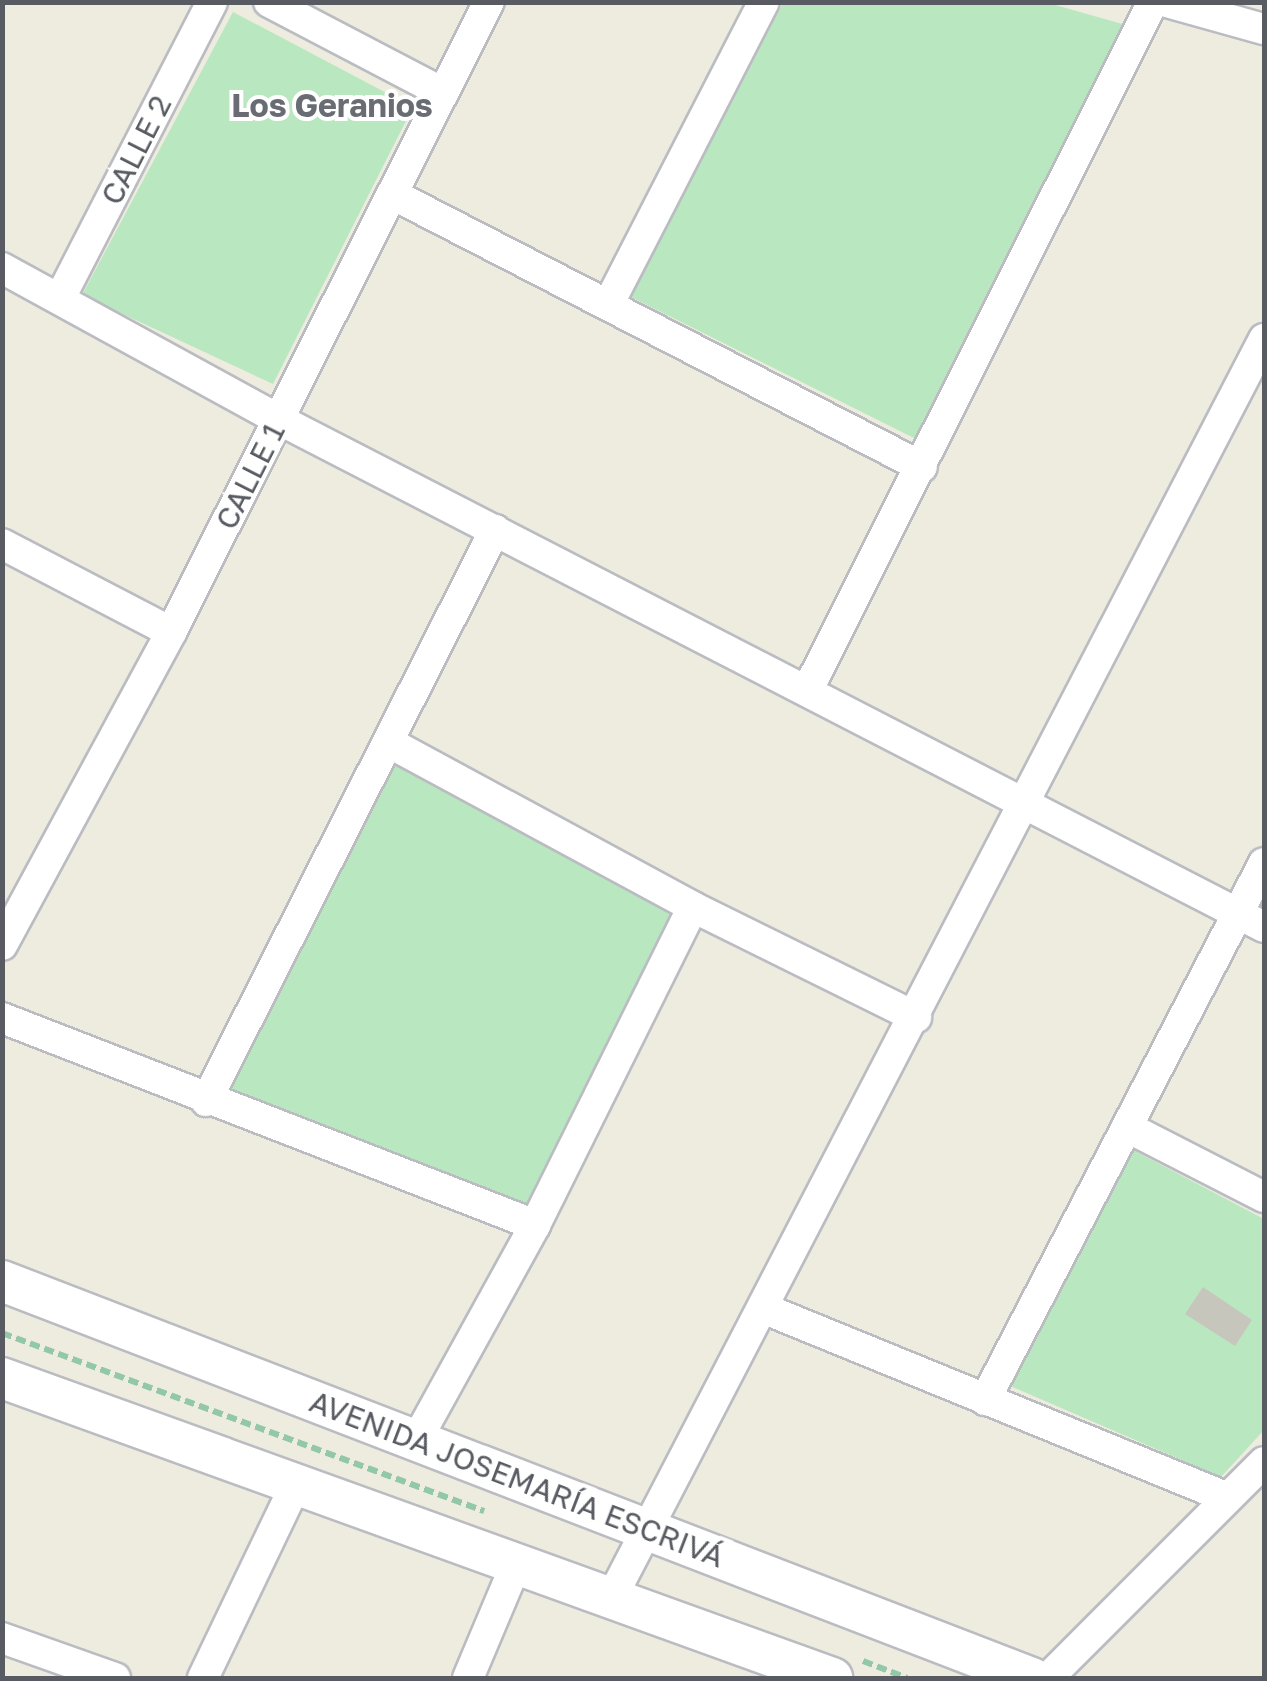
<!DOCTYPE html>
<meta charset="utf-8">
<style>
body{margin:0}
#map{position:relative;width:1267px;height:1681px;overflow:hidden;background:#edecdf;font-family:"Golos Text",sans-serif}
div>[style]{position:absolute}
.green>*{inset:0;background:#b9e7c0}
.building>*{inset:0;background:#c7c6bc}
.path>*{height:6px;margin-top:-3px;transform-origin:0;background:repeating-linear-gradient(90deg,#92c7a9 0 10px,transparent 0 15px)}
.roads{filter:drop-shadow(2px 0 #babcc2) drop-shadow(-2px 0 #babcc2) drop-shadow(0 2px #babcc2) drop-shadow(0 -2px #babcc2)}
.street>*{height:30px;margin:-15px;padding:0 15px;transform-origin:15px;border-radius:15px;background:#fff}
.secondary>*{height:40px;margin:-20px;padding:0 20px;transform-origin:20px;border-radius:20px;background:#fff}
span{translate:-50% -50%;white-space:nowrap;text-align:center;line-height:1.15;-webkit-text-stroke:8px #fff;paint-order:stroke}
.street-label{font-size:30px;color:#585b61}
.neighbourhood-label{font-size:32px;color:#696c73;font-weight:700}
.frame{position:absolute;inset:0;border:5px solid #585b61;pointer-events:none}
</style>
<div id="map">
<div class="green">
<div style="clip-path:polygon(783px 3px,1048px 3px,1126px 25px,918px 440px,631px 297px)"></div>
<div style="clip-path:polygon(233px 12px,413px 107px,273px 384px,82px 295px)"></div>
<div style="clip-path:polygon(390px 743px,693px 907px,535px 1225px,206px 1101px)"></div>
<div style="clip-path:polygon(1131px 1149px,1264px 1219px,1264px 1430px,1221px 1477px,1010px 1386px)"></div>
</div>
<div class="building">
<div style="clip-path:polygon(1203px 1287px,1252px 1320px,1235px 1346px,1185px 1314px)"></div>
</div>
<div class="path">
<div style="left:2px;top:1333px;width:514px;rotate:20.27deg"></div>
<div style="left:863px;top:1661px;width:47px;rotate:21.1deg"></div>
</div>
<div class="roads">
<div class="street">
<div style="left:269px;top:2px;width:196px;rotate:27.6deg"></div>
<div style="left:1167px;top:2px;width:101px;rotate:15.6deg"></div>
<div style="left:392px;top:194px;width:596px;rotate:27.25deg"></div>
<div style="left:2px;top:268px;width:315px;rotate:28.7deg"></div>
<div style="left:278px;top:419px;width:1109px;rotate:27.26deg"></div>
<div style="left:60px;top:298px;width:333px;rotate:-62.8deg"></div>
<div style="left:608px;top:305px;width:341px;rotate:-62.8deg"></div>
<div style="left:2px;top:544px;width:191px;rotate:27.5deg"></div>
<div style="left:807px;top:691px;width:771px;rotate:-63.34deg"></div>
<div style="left:390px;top:743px;width:345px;rotate:28.4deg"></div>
<div style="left:693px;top:907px;width:249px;rotate:26.3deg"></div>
<div style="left:2px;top:945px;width:356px;rotate:-61.6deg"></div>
<div style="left:171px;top:632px;width:706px;rotate:-63.22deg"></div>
<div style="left:2px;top:1018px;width:572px;rotate:21.22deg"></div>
<div style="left:206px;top:1101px;width:640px;rotate:-63.15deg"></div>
<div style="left:1127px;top:1127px;width:154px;rotate:27.1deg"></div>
<div style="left:765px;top:1309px;width:499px;rotate:22.2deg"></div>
<div style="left:985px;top:1400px;width:605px;rotate:-62.55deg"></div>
<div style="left:417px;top:1439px;width:244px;rotate:-61.1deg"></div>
<div style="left:535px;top:1225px;width:355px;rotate:-63.6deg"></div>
<div style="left:613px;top:1595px;width:1415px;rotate:-62.6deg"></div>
<div style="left:2px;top:1638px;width:120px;rotate:19.5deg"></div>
<div style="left:203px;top:1678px;width:217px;rotate:-64.4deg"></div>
<div style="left:468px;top:1678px;width:126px;rotate:-67.1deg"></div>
<div style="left:1048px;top:1678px;width:305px;rotate:-45deg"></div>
</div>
<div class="secondary">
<div style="left:2px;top:1281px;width:1104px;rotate:21.08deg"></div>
<div style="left:2px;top:1378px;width:883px;rotate:19.87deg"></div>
</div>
</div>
<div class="street-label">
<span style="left:136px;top:150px;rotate:-63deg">CALLE 2</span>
<span style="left:250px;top:476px;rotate:-63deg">CALLE 1</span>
<span style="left:517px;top:1479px;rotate:21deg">AVENIDA JOSEMARÍA ESCRIVÁ</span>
</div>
<div class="neighbourhood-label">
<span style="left:332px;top:105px">Los Geranios</span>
</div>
<div class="frame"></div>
</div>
